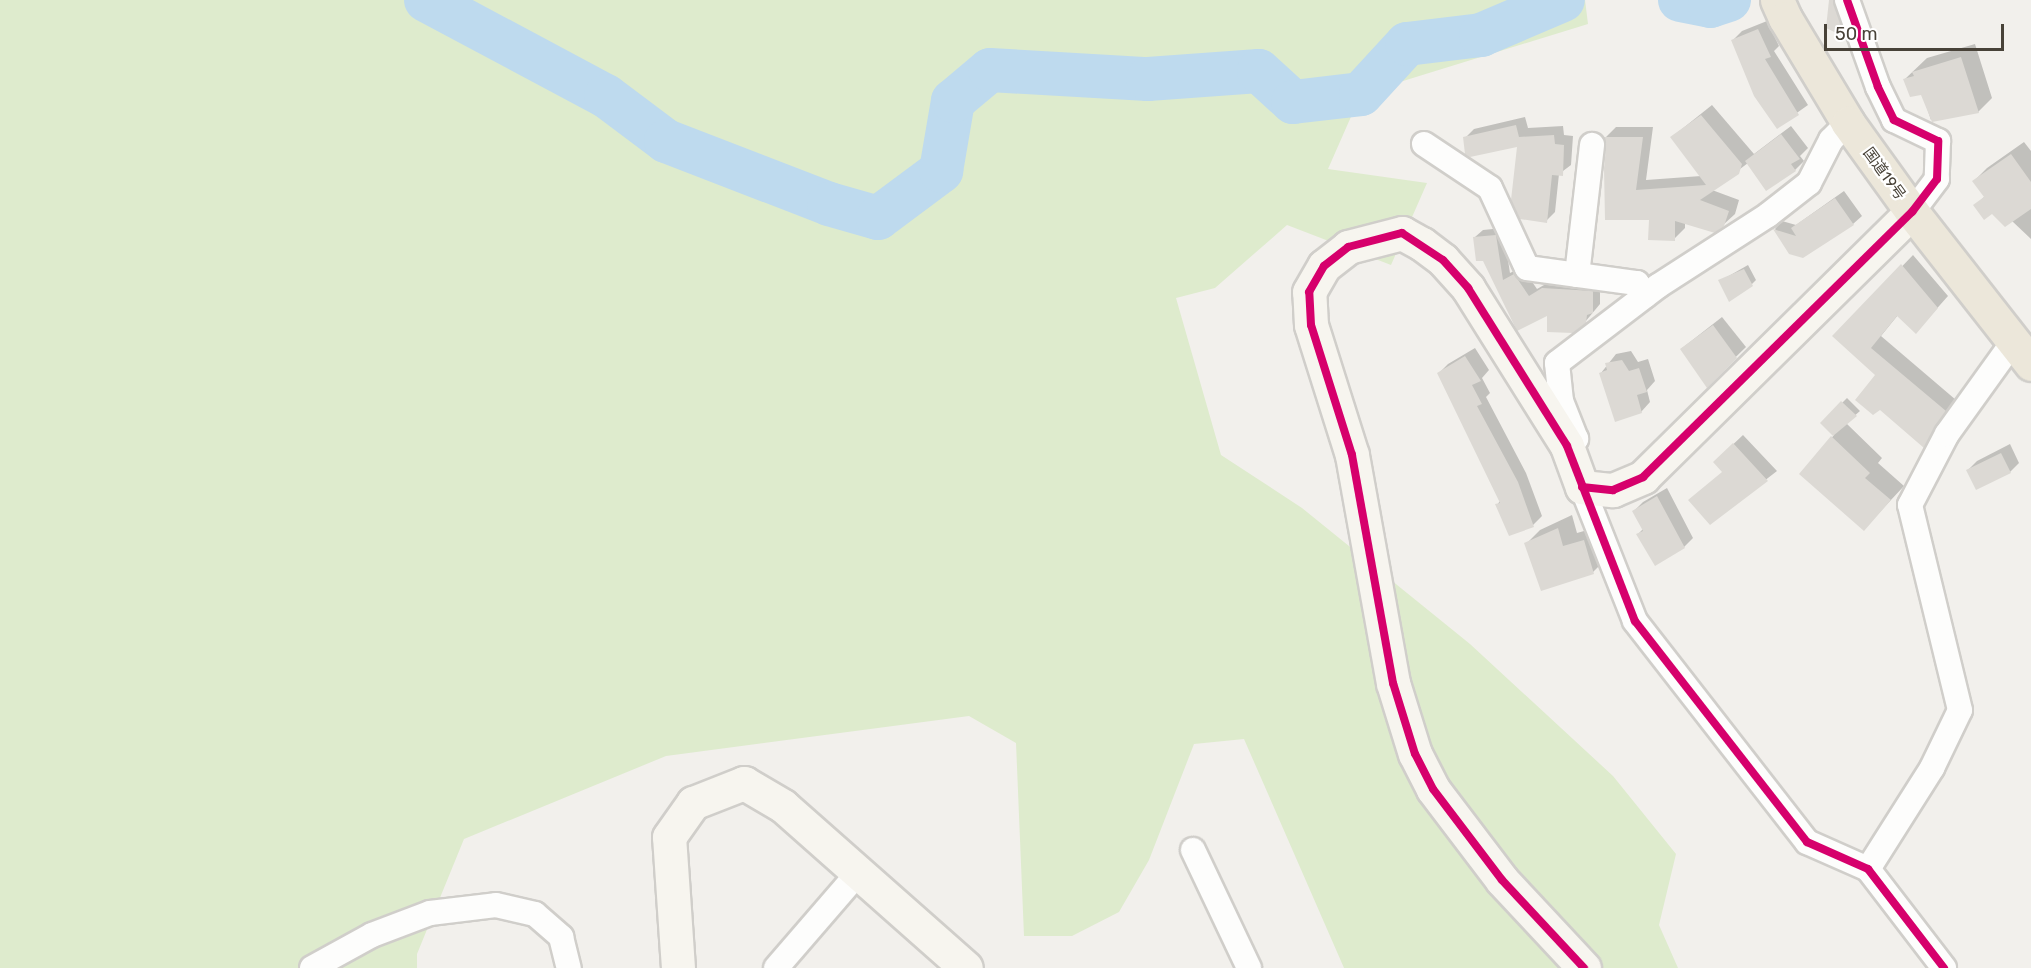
<!DOCTYPE html>
<meta charset="utf-8">
<style>
body{margin:0}
#map{position:relative;width:2031px;height:968px;overflow:hidden;background:#f2f0ec;font-family:Rubik,"Noto Sans JP",sans-serif}
div>[style]{position:absolute}
.green>*{inset:0;background:#deebcd}
.shadow>*{inset:0;background:#0003}
.river>*{height:44px;margin:-22px;padding:0 22px;transform-origin:22px;border-radius:22px;background:#bedaee}
.building>*{inset:0;background:#dcd9d4}
.roads{filter:drop-shadow(2px 0 #d0ceca) drop-shadow(-2px 0 #d0ceca) drop-shadow(0 2px #d0ceca) drop-shadow(0 -2px #d0ceca)}
.street>*{height:24px;margin:-12px;padding:0 12px;transform-origin:12px;border-radius:12px;background:#fdfdfc}
.secondary>*{height:33px;margin:-16.5px;padding:0 16.5px;transform-origin:16.5px;border-radius:16.5px;background:#f7f5ef}
.highway>*{height:33px;margin:-16.5px;padding:0 16.5px;transform-origin:16.5px;border-radius:16.5px;background:#ece7da}
.cycleway>*{height:8px;margin:-4px;padding:0 4px;transform-origin:4px;border-radius:4px;background:#d6006c}
span{translate:-50% -50%;white-space:nowrap;text-align:center;line-height:1.15;-webkit-text-stroke:4.5px #fff;paint-order:stroke}
.street-label{font-size:15px;color:#484238}
.scale{position:absolute;left:1824px;top:24px;width:180px;height:27px;box-sizing:border-box;border:3px solid #484238;border-top:0;padding-left:8px;font-size:18px;line-height:21px;white-space:nowrap;color:#484238;-webkit-text-stroke:4px #fff;paint-order:stroke}
</style>
<div id="map">
<div class="green">
<div style="clip-path:polygon(0 0,1585px 0,1588px 24px,1361px 94px,1328px 169px,1427px 183px,1391px 265px,1287px 225px,1215px 288px,1176px 298px,1221px 455px,1302px 508px,1470px 644px,1613px 776px,1676px 854px,1659px 925px,1678px 968px,1344px 968px,1244px 739px,1194px 744px,1149px 860px,1119px 912px,1072px 936px,1024px 936px,1016px 743px,969px 716px,666px 756px,464px 839px,417px 954px,417px 968px,0 968px)"></div>
</div>
<div class="shadow">
<div style="clip-path:polygon(1830px 0,1844px 0,1854px 27px,1845px 36px,1828px 27px)"></div>
<div style="clip-path:polygon(1767px 21px,1779px 46px,1774px 51px,1808px 105px,1777px 127px,1733px 40px,1742px 31px)"></div>
<div style="clip-path:polygon(1975px 44px,1992px 98px,1978px 112px,1931px 120px,1922px 93px,1905px 79px,1927px 58px)"></div>
<div style="clip-path:polygon(1712px 105px,1754px 154px,1791px 126px,1808px 148px,1800px 156px,1804px 161px,1795px 170px,1748px 163px,1712px 190px,1739px 200px,1735px 214px,1723px 225px,1685px 223px,1685px 228px,1674px 239px,1650px 219px,1608px 147px,1605px 138px,1616px 127px,1653px 127px,1646px 180px,1701px 176px,1672px 137px)"></div>
<div style="clip-path:polygon(1525px 117px,1528px 128px,1563px 126px,1564px 135px,1573px 136px,1571px 165px,1559px 174px,1555px 212px,1546px 221px,1519px 145px,1465px 138px,1474px 129px)"></div>
<div style="clip-path:polygon(2024px 142px,2031px 151px,2031px 239px,2012px 221px,1975px 206px,1985px 196px,1974px 181px,1987px 168px)"></div>
<div style="clip-path:polygon(1844px 191px,1862px 216px,1853px 224px,1790px 253px,1775px 229px,1782px 221px,1796px 225px)"></div>
<div style="clip-path:polygon(1503px 228px,1510px 273px,1522px 267px,1537px 289px,1551px 281px,1600px 284px,1600px 304px,1585px 322px,1548px 313px,1518px 329px,1475px 237px,1483px 230px)"></div>
<div style="clip-path:polygon(1913px 255px,1948px 296px,1916px 332px,1898px 315px,1881px 336px,1956px 400px,1934px 435px,1923px 446px,1877px 375px,1835px 336px)"></div>
<div style="clip-path:polygon(1748px 265px,1756px 280px,1752px 284px,1720px 281px)"></div>
<div style="clip-path:polygon(1722px 317px,1746px 347px,1707px 385px,1681px 349px)"></div>
<div style="clip-path:polygon(1475px 348px,1489px 370px,1482px 378px,1490px 393px,1486px 397px,1526px 473px,1542px 516px,1533px 525px,1497px 505px,1500px 501px,1439px 373px,1448px 364px)"></div>
<div style="clip-path:polygon(1631px 351px,1638px 362px,1648px 359px,1655px 381px,1647px 390px,1650px 402px,1641px 412px,1601px 373px,1616px 354px)"></div>
<div style="clip-path:polygon(1847px 398px,1860px 411px,1846px 423px,1882px 458px,1878px 463px,1904px 486px,1864px 529px,1801px 474px,1834px 435px,1822px 423px)"></div>
<div style="clip-path:polygon(1743px 435px,1777px 471px,1710px 523px,1723px 471px,1725px 452px)"></div>
<div style="clip-path:polygon(2010px 444px,2019px 463px,2010px 472px,1968px 470px,1977px 461px)"></div>
<div style="clip-path:polygon(1667px 488px,1693px 538px,1684px 547px,1638px 534px,1644px 528px,1634px 511px,1643px 502px)"></div>
<div style="clip-path:polygon(1572px 515px,1577px 533px,1598px 527px,1607px 558px,1593px 572px,1526px 544px,1540px 530px)"></div>
</div>
<div class="river">
<div style="left:426px;top:0;width:204px;rotate:28.1deg"></div>
<div style="left:606px;top:96px;width:75px;rotate:36.9deg"></div>
<div style="left:666px;top:141px;width:175px;rotate:21.1deg"></div>
<div style="left:829px;top:204px;width:51px;rotate:15.9deg"></div>
<div style="left:878px;top:218px;width:79px;rotate:-36.7deg"></div>
<div style="left:941px;top:171px;width:71px;rotate:-80.3deg"></div>
<div style="left:953px;top:101px;width:48px;rotate:-40deg"></div>
<div style="left:990px;top:70px;width:158px;rotate:3.3deg"></div>
<div style="left:1148px;top:79px;width:111px;rotate:-4.1deg"></div>
<div style="left:1259px;top:71px;width:46px;rotate:42.4deg"></div>
<div style="left:1293px;top:102px;width:68px;rotate:-6.7deg"></div>
<div style="left:1361px;top:94px;width:68px;rotate:-47.4deg"></div>
<div style="left:1407px;top:44px;width:75px;rotate:-6.9deg"></div>
<div style="left:1481px;top:35px;width:89px;rotate:-23.1deg"></div>
<div style="left:1680px;top:0;width:31px;rotate:11deg"></div>
<div style="left:1710px;top:6px;width:20px;rotate:-18deg"></div>
</div>
<div class="building">
<div style="clip-path:polygon(1829px 0,1833px 0,1845px 37px,1826px 28px)"></div>
<div style="clip-path:polygon(1758px 29px,1771px 57px,1765px 59px,1799px 115px,1777px 129px,1754px 96px,1731px 40px)"></div>
<div style="clip-path:polygon(1961px 57px,1979px 113px,1932px 122px,1921px 95px,1910px 97px,1903px 79px,1914px 76px,1912px 72px)"></div>
<div style="clip-path:polygon(1701px 115px,1742px 164px,1739px 174px,1700px 200px,1729px 211px,1724px 226px,1715px 233px,1675px 221px,1675px 241px,1648px 240px,1649px 220px,1605px 220px,1604px 168px,1606px 147px,1604px 137px,1643px 137px,1636px 190px,1706px 185px,1670px 137px)"></div>
<div style="clip-path:polygon(1516px 125px,1519px 137px,1554px 135px,1555px 144px,1564px 145px,1563px 176px,1552px 175px,1547px 223px,1520px 219px,1511px 200px,1517px 147px,1470px 157px,1465px 154px,1463px 137px)"></div>
<div style="clip-path:polygon(1781px 134px,1800px 159px,1791px 164px,1796px 171px,1766px 191px,1745px 161px)"></div>
<div style="clip-path:polygon(2011px 154px,2031px 182px,2031px 209px,2005px 227px,1992px 214px,1984px 220px,1973px 205px,1984px 197px,1972px 181px)"></div>
<div style="clip-path:polygon(1835px 198px,1854px 225px,1803px 258px,1789px 254px,1773px 229px,1796px 236px,1791px 228px)"></div>
<div style="clip-path:polygon(1496px 235px,1503px 280px,1514px 274px,1529px 296px,1542px 288px,1593px 291px,1593px 313px,1587px 315px,1586px 323px,1573px 333px,1547px 332px,1547px 316px,1517px 331px,1483px 261px,1476px 261px,1473px 237px)"></div>
<div style="clip-path:polygon(1901px 264px,1938px 308px,1916px 334px,1897px 316px,1871px 348px,1946px 411px,1924px 448px,1880px 410px,1873px 415px,1855px 400px,1875px 375px,1832px 336px)"></div>
<div style="clip-path:polygon(1744px 269px,1753px 286px,1729px 302px,1718px 280px)"></div>
<div style="clip-path:polygon(1713px 325px,1737px 358px,1707px 388px,1680px 349px)"></div>
<div style="clip-path:polygon(1465px 356px,1481px 381px,1472px 385px,1482px 404px,1477px 406px,1518px 482px,1534px 527px,1509px 536px,1495px 504px,1500px 503px,1437px 373px)"></div>
<div style="clip-path:polygon(1622px 360px,1629px 371px,1639px 368px,1647px 392px,1637px 395px,1642px 413px,1615px 422px,1599px 373px,1607px 370px,1605px 363px)"></div>
<div style="clip-path:polygon(1841px 401px,1857px 416px,1833px 436px,1820px 423px)"></div>
<div style="clip-path:polygon(1831px 436px,1870px 473px,1865px 478px,1891px 500px,1864px 531px,1799px 474px)"></div>
<div style="clip-path:polygon(1733px 443px,1768px 481px,1710px 525px,1688px 500px,1722px 472px,1713px 462px)"></div>
<div style="clip-path:polygon(2001px 453px,2011px 473px,1976px 490px,1966px 470px)"></div>
<div style="clip-path:polygon(1657px 496px,1685px 548px,1655px 566px,1636px 534px,1643px 531px,1632px 511px)"></div>
<div style="clip-path:polygon(1558px 528px,1563px 546px,1584px 540px,1594px 574px,1541px 591px,1524px 543px)"></div>
</div>
<div class="roads">
<div class="street">
<div style="left:1847px;top:0;width:92px;rotate:70.4deg"></div>
<div style="left:1878px;top:87px;width:37px;rotate:64deg"></div>
<div style="left:1894px;top:120px;width:49px;rotate:25.5deg"></div>
<div style="left:1938px;top:141px;width:38px;rotate:92deg"></div>
<div style="left:1937px;top:179px;width:41px;rotate:127.1deg"></div>
<div style="left:1424px;top:144px;width:79px;rotate:33.7deg"></div>
<div style="left:1490px;top:188px;width:88px;rotate:65.2deg"></div>
<div style="left:1527px;top:268px;width:111px;rotate:7.8deg"></div>
<div style="left:1637px;top:283px;width:15px;rotate:58deg"></div>
<div style="left:1577px;top:275px;width:131px;rotate:-83.4deg"></div>
<div style="left:1572px;top:443px;width:6px;rotate:-45deg"></div>
<div style="left:1576px;top:439px;width:41px;rotate:-111.5deg"></div>
<div style="left:1561px;top:401px;width:38px;rotate:-96deg"></div>
<div style="left:1557px;top:363px;width:127px;rotate:-37.3deg"></div>
<div style="left:1658px;top:286px;width:131px;rotate:-32.8deg"></div>
<div style="left:1768px;top:215px;width:52px;rotate:-38deg"></div>
<div style="left:1809px;top:183px;width:48px;rotate:-62.9deg"></div>
<div style="left:1831px;top:140px;width:24px;rotate:-45deg"></div>
<div style="left:1582px;top:487px;width:144px;rotate:68.4deg"></div>
<div style="left:1635px;top:621px;width:280px;rotate:52.1deg"></div>
<div style="left:1807px;top:842px;width:67px;rotate:23.9deg"></div>
<div style="left:1868px;top:869px;width:125px;rotate:52.5deg"></div>
<div style="left:1193px;top:850px;width:131px;rotate:64.6deg"></div>
<div style="left:1868px;top:869px;width:120px;rotate:-57.6deg"></div>
<div style="left:1932px;top:768px;width:64px;rotate:-64.2deg"></div>
<div style="left:1960px;top:710px;width:211px;rotate:-103.7deg"></div>
<div style="left:1910px;top:505px;width:80px;rotate:-62.5deg"></div>
<div style="left:1947px;top:434px;width:113px;rotate:-54.3deg"></div>
<div style="left:312px;top:968px;width:68px;rotate:-28.8deg"></div>
<div style="left:372px;top:935px;width:62px;rotate:-20.8deg"></div>
<div style="left:430px;top:913px;width:66px;rotate:-6.9deg"></div>
<div style="left:496px;top:905px;width:40px;rotate:13deg"></div>
<div style="left:535px;top:914px;width:35px;rotate:41deg"></div>
<div style="left:561px;top:937px;width:32px;rotate:76deg"></div>
<div style="left:776px;top:968px;width:125px;rotate:-49.2deg"></div>
</div>
<div class="secondary">
<div style="left:678px;top:968px;width:131px;rotate:-93.9deg"></div>
<div style="left:669px;top:837px;width:42px;rotate:-54.8deg"></div>
<div style="left:693px;top:803px;width:55px;rotate:-21.4deg"></div>
<div style="left:744px;top:783px;width:45px;rotate:30.5deg"></div>
<div style="left:783px;top:806px;width:244px;rotate:41.5deg"></div>
<div style="left:1584px;top:968px;width:120px;rotate:-133deg"></div>
<div style="left:1502px;top:880px;width:114px;rotate:-127.2deg"></div>
<div style="left:1433px;top:789px;width:39px;rotate:-117deg"></div>
<div style="left:1415px;top:754px;width:74px;rotate:-107.2deg"></div>
<div style="left:1393px;top:683px;width:232px;rotate:-100.2deg"></div>
<div style="left:1352px;top:455px;width:136px;rotate:-107.5deg"></div>
<div style="left:1311px;top:325px;width:33px;rotate:-93deg"></div>
<div style="left:1309px;top:292px;width:30px;rotate:-60deg"></div>
<div style="left:1324px;top:266px;width:31px;rotate:-38deg"></div>
<div style="left:1348px;top:247px;width:56px;rotate:-14.5deg"></div>
<div style="left:1402px;top:233px;width:23px;rotate:29deg"></div>
<div style="left:1422px;top:244px;width:26px;rotate:37deg"></div>
<div style="left:1443px;top:260px;width:38px;rotate:48deg"></div>
<div style="left:1468px;top:288px;width:186px;rotate:57.9deg"></div>
<div style="left:1567px;top:446px;width:44px;rotate:69.9deg"></div>
<div style="left:1582px;top:487px;width:31px;rotate:6deg"></div>
<div style="left:1613px;top:490px;width:33px;rotate:-23deg"></div>
<div style="left:1643px;top:477px;width:378px;rotate:-44.6deg"></div>
</div>
<div class="highway">
<div style="left:1777px;top:0;width:20px;rotate:66deg"></div>
<div style="left:1785px;top:18px;width:122px;rotate:59deg"></div>
<div style="left:1848px;top:123px;width:110px;rotate:54.3deg"></div>
<div style="left:1912px;top:212px;width:193px;rotate:51.9deg"></div>
</div>
</div>
<div class="cycleway">
<div style="left:1582px;top:487px;width:31px;rotate:6deg"></div>
<div style="left:1613px;top:490px;width:33px;rotate:-23deg"></div>
<div style="left:1643px;top:477px;width:378px;rotate:-44.6deg"></div>
<div style="left:1912px;top:212px;width:41px;rotate:-52.9deg"></div>
<div style="left:1937px;top:179px;width:38px;rotate:-88deg"></div>
<div style="left:1938px;top:141px;width:49px;rotate:-154.5deg"></div>
<div style="left:1894px;top:120px;width:37px;rotate:-116deg"></div>
<div style="left:1878px;top:87px;width:92px;rotate:-109.6deg"></div>
<div style="left:1584px;top:968px;width:120px;rotate:-133deg"></div>
<div style="left:1502px;top:880px;width:114px;rotate:-127.2deg"></div>
<div style="left:1433px;top:789px;width:39px;rotate:-117deg"></div>
<div style="left:1415px;top:754px;width:74px;rotate:-107.2deg"></div>
<div style="left:1393px;top:683px;width:232px;rotate:-100.2deg"></div>
<div style="left:1352px;top:455px;width:136px;rotate:-107.5deg"></div>
<div style="left:1311px;top:325px;width:33px;rotate:-93deg"></div>
<div style="left:1309px;top:292px;width:30px;rotate:-60deg"></div>
<div style="left:1324px;top:266px;width:31px;rotate:-38deg"></div>
<div style="left:1348px;top:247px;width:56px;rotate:-14.5deg"></div>
<div style="left:1402px;top:233px;width:49px;rotate:33.4deg"></div>
<div style="left:1443px;top:260px;width:38px;rotate:48deg"></div>
<div style="left:1468px;top:288px;width:186px;rotate:57.9deg"></div>
<div style="left:1567px;top:446px;width:188px;rotate:68.8deg"></div>
<div style="left:1635px;top:621px;width:280px;rotate:52.1deg"></div>
<div style="left:1807px;top:842px;width:67px;rotate:23.9deg"></div>
<div style="left:1868px;top:869px;width:125px;rotate:52.5deg"></div>
</div>
<div class="street-label">
<span style="left:1884px;top:174px;rotate:54deg">国道19号</span>
</div>
<div class="scale">50 m</div>
</div>
